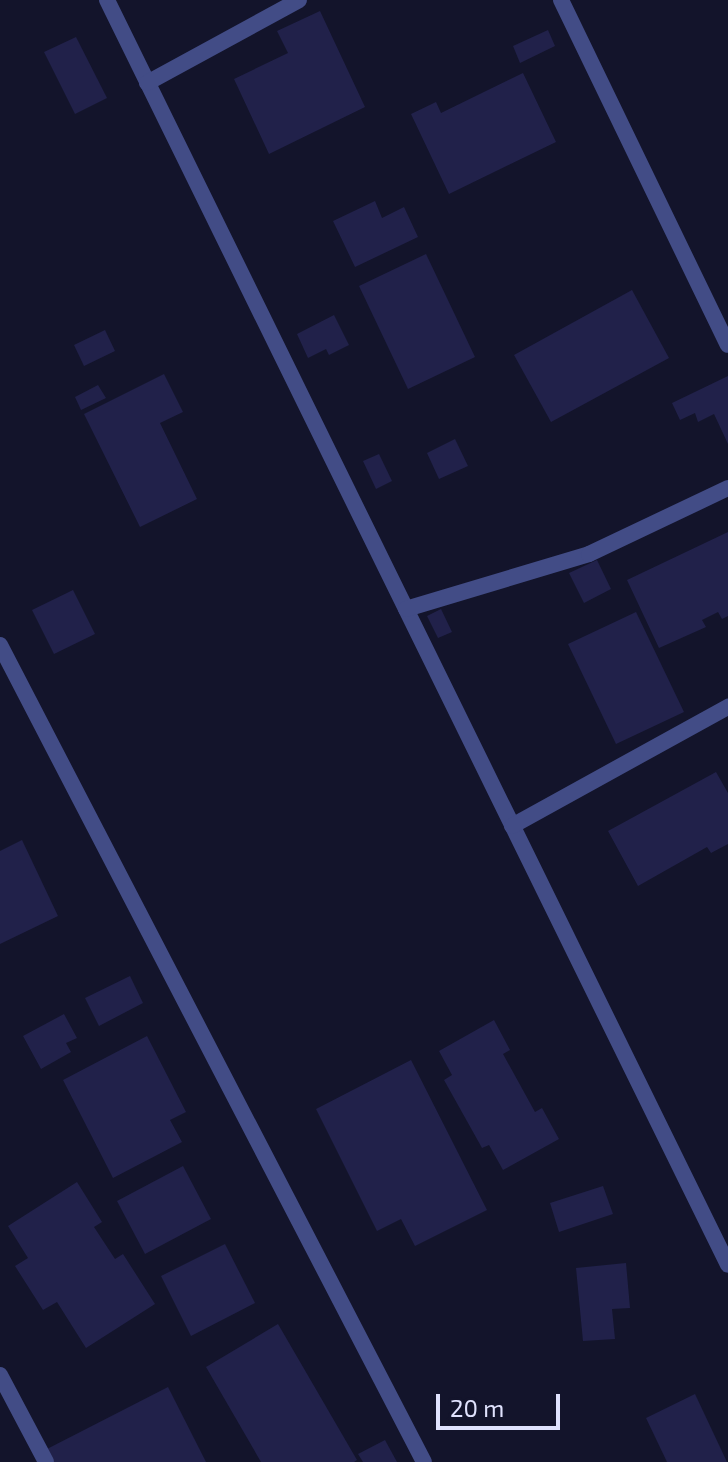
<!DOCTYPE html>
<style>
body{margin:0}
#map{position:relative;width:728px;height:1462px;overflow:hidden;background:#13142b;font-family:"Exo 2",sans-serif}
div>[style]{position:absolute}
.building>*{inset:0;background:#21214a}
.minor>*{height:16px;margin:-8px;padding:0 8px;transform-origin:8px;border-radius:8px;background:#424c86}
span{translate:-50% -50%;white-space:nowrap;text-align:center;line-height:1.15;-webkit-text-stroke:6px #13142b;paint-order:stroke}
.scale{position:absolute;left:436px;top:1394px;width:124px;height:36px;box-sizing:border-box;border:4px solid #e0e2fd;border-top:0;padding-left:10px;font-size:24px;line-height:28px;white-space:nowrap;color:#e0e2fd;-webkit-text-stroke:6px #13142b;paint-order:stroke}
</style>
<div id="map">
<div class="building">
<div style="clip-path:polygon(320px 11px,365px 107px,269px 154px,234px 79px,288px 53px,277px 31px)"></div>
<div style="clip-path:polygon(548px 30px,555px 46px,520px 63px,513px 46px)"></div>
<div style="clip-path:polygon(76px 37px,107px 98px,75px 114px,44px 52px)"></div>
<div style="clip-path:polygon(523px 73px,556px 142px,449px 194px,411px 114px,436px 102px,441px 113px)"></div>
<div style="clip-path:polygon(375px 201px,382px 218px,404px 207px,418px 237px,355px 267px,333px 221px)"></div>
<div style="clip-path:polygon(426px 254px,475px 357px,408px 389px,359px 286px)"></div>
<div style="clip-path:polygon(632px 290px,669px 358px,551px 422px,514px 355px)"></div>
<div style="clip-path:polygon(334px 315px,349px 345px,329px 355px,326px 349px,308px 358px,297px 334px)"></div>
<div style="clip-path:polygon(105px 330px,115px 351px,84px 366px,74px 345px)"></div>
<div style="clip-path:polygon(164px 374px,183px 412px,160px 423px,197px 499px,140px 527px,84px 414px)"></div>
<div style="clip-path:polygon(728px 376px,728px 444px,714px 414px,698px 422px,695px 413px,680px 420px,672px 403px)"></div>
<div style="clip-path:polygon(98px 385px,106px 398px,81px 410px,75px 397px)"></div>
<div style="clip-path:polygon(455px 439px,468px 466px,439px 479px,427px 453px)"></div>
<div style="clip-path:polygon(379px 454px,392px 481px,376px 489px,363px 461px)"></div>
<div style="clip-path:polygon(728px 532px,728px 616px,722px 619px,718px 612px,702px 620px,706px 627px,659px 648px,627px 580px)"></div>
<div style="clip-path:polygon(597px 560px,611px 589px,584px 603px,569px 573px)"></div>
<div style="clip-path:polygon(73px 590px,95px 634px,54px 654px,32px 610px)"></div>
<div style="clip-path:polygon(441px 609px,452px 632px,438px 638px,427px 616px)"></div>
<div style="clip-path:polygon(636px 612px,684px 712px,616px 744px,568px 644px)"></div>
<div style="clip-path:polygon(716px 772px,728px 793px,728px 844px,711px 853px,707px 847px,638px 886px,608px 831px)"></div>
<div style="clip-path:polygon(22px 840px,58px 916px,0 944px,0 851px)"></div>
<div style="clip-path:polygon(130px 976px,143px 1003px,99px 1026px,85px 998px)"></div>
<div style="clip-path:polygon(64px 1014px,77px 1038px,66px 1043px,71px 1052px,41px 1069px,23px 1036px)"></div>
<div style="clip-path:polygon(494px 1020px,510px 1050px,503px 1054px,535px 1112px,542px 1108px,559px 1139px,503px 1170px,489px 1145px,482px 1148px,444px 1080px,452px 1075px,439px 1051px)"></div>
<div style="clip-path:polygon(147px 1036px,186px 1112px,170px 1120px,182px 1142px,113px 1178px,63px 1080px)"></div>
<div style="clip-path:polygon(411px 1060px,487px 1210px,415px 1246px,401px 1219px,377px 1231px,316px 1109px)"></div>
<div style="clip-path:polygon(183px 1166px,211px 1219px,145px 1254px,117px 1201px)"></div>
<div style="clip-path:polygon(77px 1182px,102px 1222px,94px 1227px,115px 1259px,123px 1254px,155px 1304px,86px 1348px,57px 1302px,43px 1310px,15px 1266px,28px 1258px,8px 1226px)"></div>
<div style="clip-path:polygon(603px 1186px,613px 1214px,559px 1232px,550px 1203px)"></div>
<div style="clip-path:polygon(225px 1244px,255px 1303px,191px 1336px,161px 1276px)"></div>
<div style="clip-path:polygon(626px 1263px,630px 1308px,612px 1309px,615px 1339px,583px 1341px,576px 1268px)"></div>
<div style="clip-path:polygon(278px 1324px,357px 1460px,354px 1462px,261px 1462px,206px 1367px)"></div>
<div style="clip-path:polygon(168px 1387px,206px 1462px,53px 1462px,47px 1449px)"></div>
<div style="clip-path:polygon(695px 1394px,727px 1462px,667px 1462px,646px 1418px)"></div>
<div style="clip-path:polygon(385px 1440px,397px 1462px,363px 1462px,358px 1454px)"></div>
</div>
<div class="minor">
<div style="left:107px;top:0;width:1409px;rotate:63.85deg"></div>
<div style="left:561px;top:0;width:383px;rotate:64.2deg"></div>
<div style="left:147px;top:83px;width:173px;rotate:-28.6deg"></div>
<div style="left:406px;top:609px;width:191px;rotate:-16.7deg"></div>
<div style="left:589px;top:554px;width:154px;rotate:-25.4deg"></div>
<div style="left:0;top:645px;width:920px;rotate:62.57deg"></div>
<div style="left:512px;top:826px;width:247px;rotate:-28.9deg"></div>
<div style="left:0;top:1375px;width:98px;rotate:62.1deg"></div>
</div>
<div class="scale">20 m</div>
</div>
